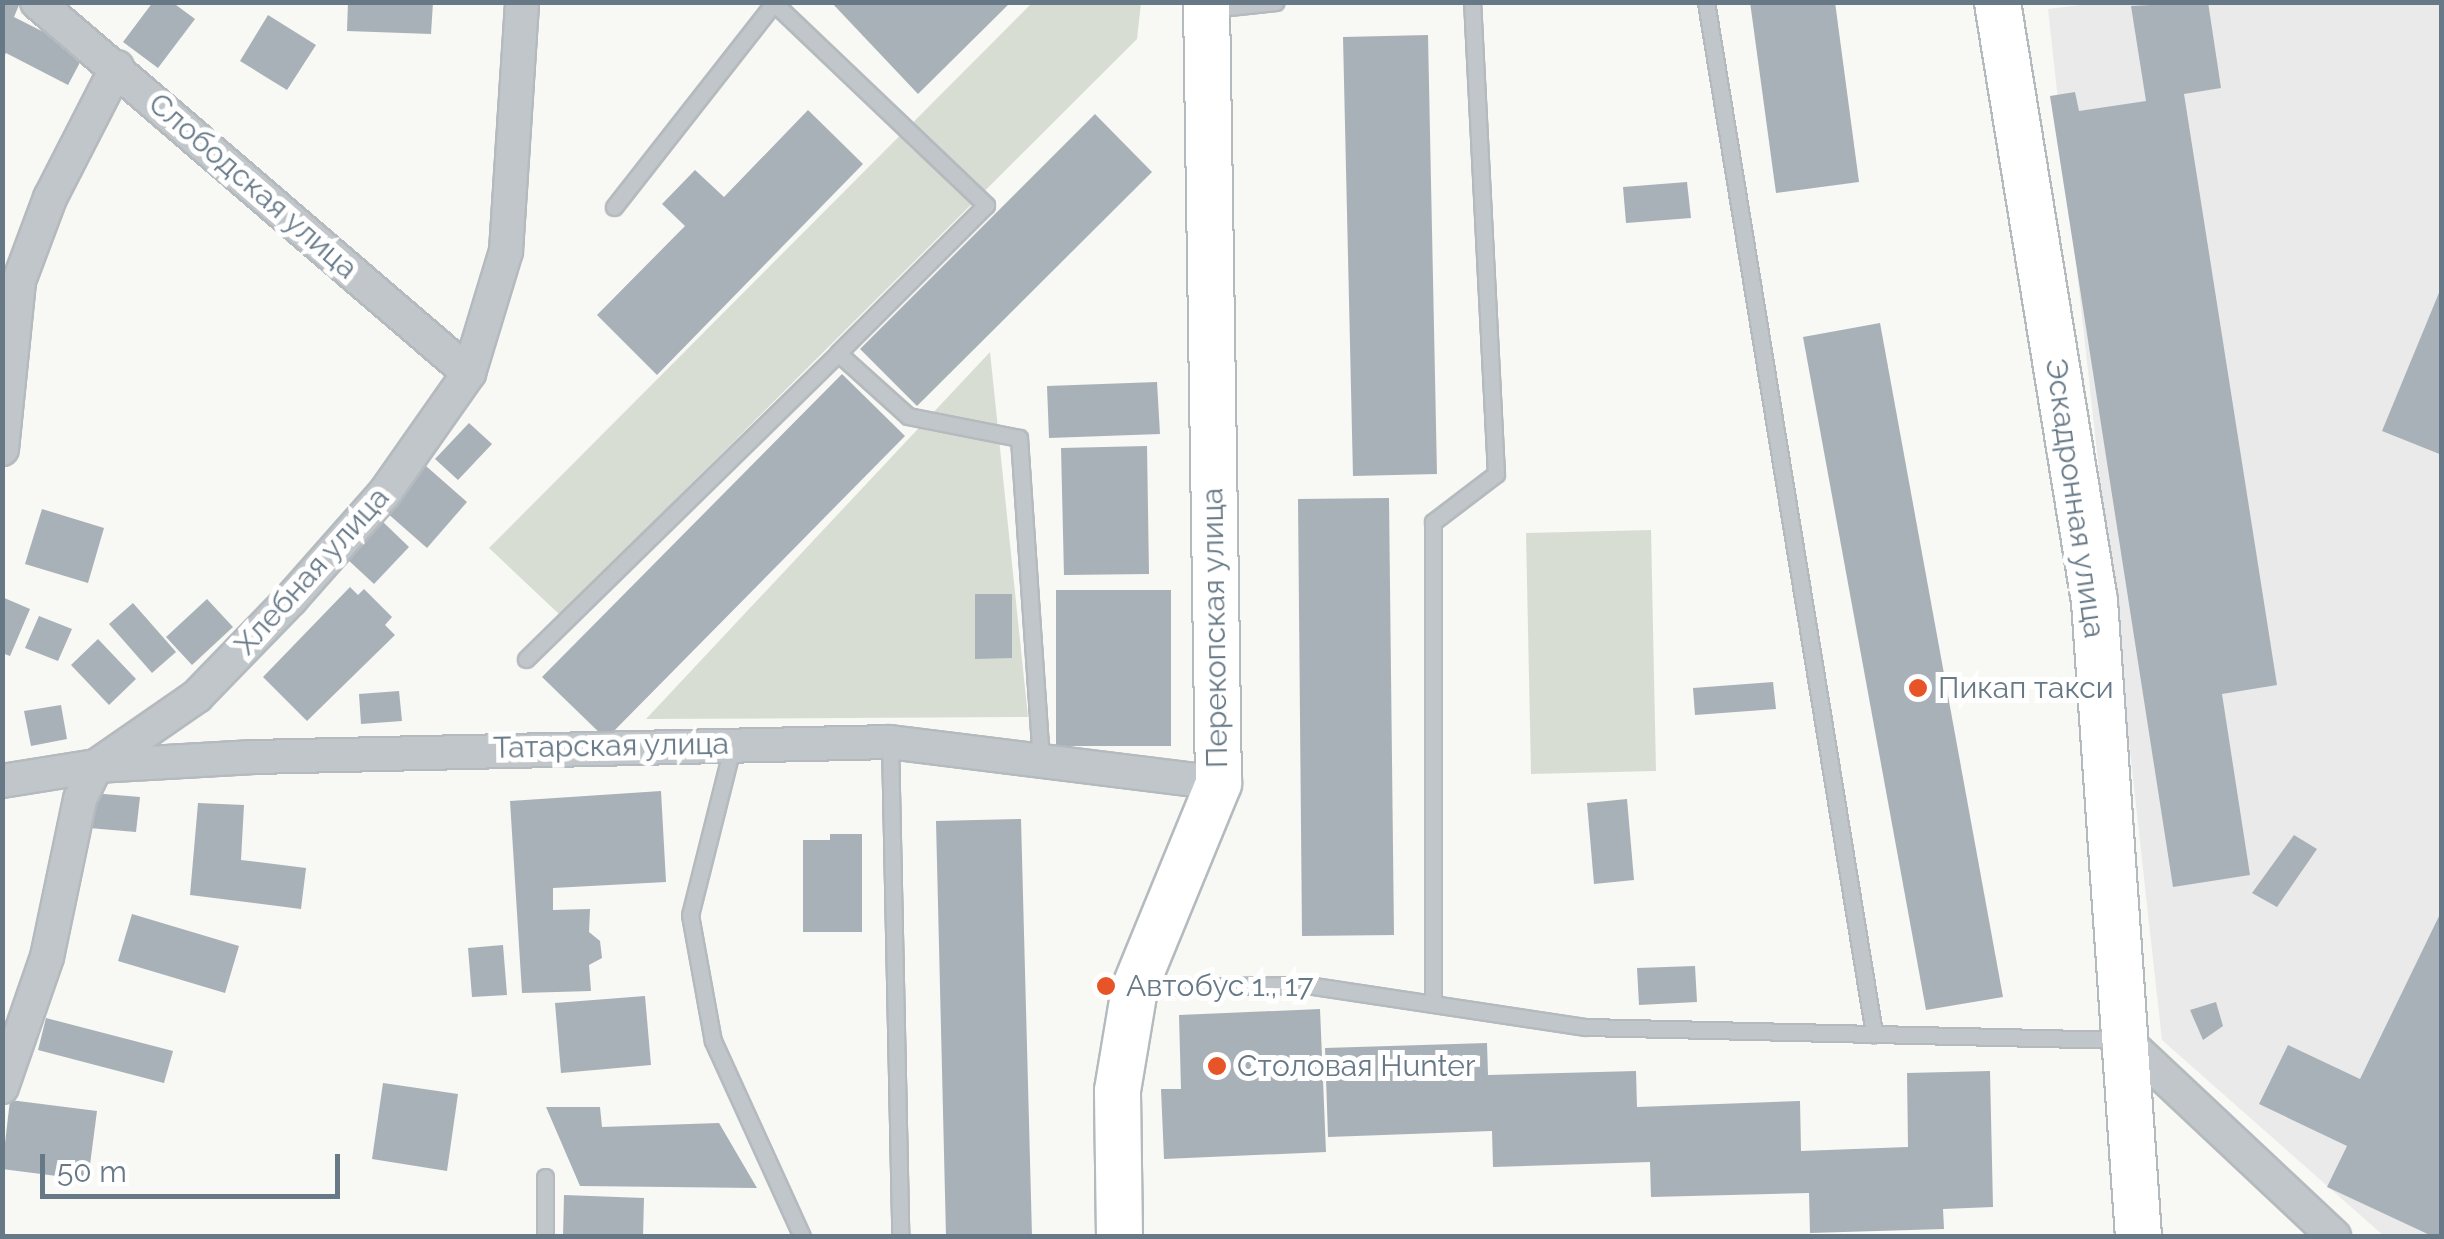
<!DOCTYPE html>
<meta charset="utf-8">
<style>
body{margin:0}
#map{position:relative;width:2444px;height:1239px;overflow:hidden;background:#f8f8f5;font-family:Raleway,sans-serif}
div>[style]{position:absolute}
.built>*{inset:0;background:#e9eae9}
.green>*{inset:0;background:#d8ddd4}
.building>*{inset:0;background:#a8b1b7}
.roads{filter:drop-shadow(2px 0 #b4babe) drop-shadow(-2px 0 #b4babe) drop-shadow(0 2px #b4babe) drop-shadow(0 -2px #b4babe)}
.service>*{height:15px;margin:-7.5px;padding:0 7.5px;transform-origin:7.5px;border-radius:7.5px;background:#c1c6ca}
.minor>*{height:32px;margin:-16px;padding:0 16px;transform-origin:16px;border-radius:16px;background:#c1c6ca}
.secondary>*{height:45px;margin:-22.5px;padding:0 22.5px;transform-origin:22.5px;border-radius:22.5px;background:#fff}
.dots>*{width:28px;height:28px;translate:-50% -50%;box-sizing:border-box;border:5px solid #fff;border-radius:50%}
span{translate:-50% -50%;white-space:nowrap;text-align:center;line-height:1.15;-webkit-text-stroke:10px #fff;paint-order:stroke}
.street-label{font-size:30px;color:#677987}
.poi-label{font-size:30px;color:#677987}
.left{translate:0 -50%;text-align:left}
.frame{position:absolute;inset:0;border:5px solid #677987;pointer-events:none}
.scale{position:absolute;left:40px;top:1154px;width:300px;height:45px;box-sizing:border-box;border:5px solid #677987;border-top:0;padding-left:12px;font-size:30px;line-height:35px;white-space:nowrap;color:#677987;-webkit-text-stroke:8px #fff;paint-order:stroke}
</style>
<div id="map">
<div class="built">
<div style="clip-path:polygon(2107px 2px,2441px 3px,2441px 1236px,2384px 1236px,2162px 1040px,2048px 9px)"></div>
</div>
<div class="green">
<div style="clip-path:polygon(1032px 3px,1141px 3px,1137px 39px,560px 615px,489px 548px)"></div>
<div style="clip-path:polygon(990px 352px,1028px 717px,646px 719px)"></div>
<div style="clip-path:polygon(1651px 530px,1656px 771px,1531px 774px,1526px 533px)"></div>
</div>
<div class="building">
<div style="clip-path:polygon(2px 2px,19px 5px,14px 17px,85px 53px,68px 85px,6px 53px,2px 60px)"></div>
<div style="clip-path:polygon(153px 2px,172px 2px,195px 19px,158px 68px,123px 42px)"></div>
<div style="clip-path:polygon(348px 2px,433px 2px,431px 34px,347px 31px)"></div>
<div style="clip-path:polygon(831px 2px,1011px 2px,918px 94px)"></div>
<div style="clip-path:polygon(1750px 2px,1835px 2px,1859px 182px,1776px 193px)"></div>
<div style="clip-path:polygon(2208px 2px,2221px 88px,2184px 94px,2277px 685px,2222px 694px,2250px 875px,2173px 887px,2050px 96px,2075px 92px,2079px 111px,2146px 101px,2131px 6px)"></div>
<div style="clip-path:polygon(268px 15px,316px 45px,287px 90px,240px 61px)"></div>
<div style="clip-path:polygon(1428px 35px,1437px 474px,1353px 476px,1343px 37px)"></div>
<div style="clip-path:polygon(808px 110px,863px 164px,657px 375px,597px 315px,685px 226px,662px 204px,695px 170px,724px 197px)"></div>
<div style="clip-path:polygon(1095px 114px,1152px 172px,917px 406px,860px 349px)"></div>
<div style="clip-path:polygon(1687px 182px,1691px 218px,1626px 223px,1623px 187px)"></div>
<div style="clip-path:polygon(2441px 288px,2442px 288px,2442px 455px,2382px 431px)"></div>
<div style="clip-path:polygon(1880px 323px,2003px 997px,1926px 1010px,1803px 337px)"></div>
<div style="clip-path:polygon(842px 374px,905px 436px,606px 739px,542px 677px)"></div>
<div style="clip-path:polygon(1157px 382px,1160px 434px,1049px 438px,1047px 386px)"></div>
<div style="clip-path:polygon(469px 423px,492px 444px,458px 480px,435px 459px)"></div>
<div style="clip-path:polygon(1147px 446px,1149px 574px,1064px 575px,1061px 448px)"></div>
<div style="clip-path:polygon(426px 466px,467px 502px,427px 548px,386px 512px)"></div>
<div style="clip-path:polygon(1389px 498px,1394px 935px,1302px 936px,1298px 499px)"></div>
<div style="clip-path:polygon(42px 509px,104px 528px,88px 583px,25px 564px)"></div>
<div style="clip-path:polygon(382px 521px,409px 547px,374px 584px,346px 558px)"></div>
<div style="clip-path:polygon(350px 587px,358px 595px,364px 589px,392px 617px,385px 625px,395px 635px,307px 721px,263px 677px)"></div>
<div style="clip-path:polygon(1056px 590px,1171px 590px,1171px 746px,1056px 746px)"></div>
<div style="clip-path:polygon(975px 594px,1012px 594px,1012px 658px,975px 659px)"></div>
<div style="clip-path:polygon(2px 597px,30px 609px,10px 656px,2px 653px)"></div>
<div style="clip-path:polygon(207px 599px,233px 627px,192px 665px,166px 637px)"></div>
<div style="clip-path:polygon(133px 603px,176px 652px,152px 673px,109px 624px)"></div>
<div style="clip-path:polygon(39px 616px,72px 629px,58px 661px,25px 648px)"></div>
<div style="clip-path:polygon(98px 639px,136px 679px,109px 705px,71px 665px)"></div>
<div style="clip-path:polygon(1773px 682px,1776px 709px,1695px 715px,1693px 688px)"></div>
<div style="clip-path:polygon(399px 691px,402px 721px,361px 724px,359px 694px)"></div>
<div style="clip-path:polygon(61px 705px,67px 739px,31px 746px,24px 711px)"></div>
<div style="clip-path:polygon(661px 791px,666px 882px,553px 888px,553px 910px,590px 909px,589px 932px,600px 941px,602px 958px,589px 965px,591px 991px,522px 993px,510px 801px)"></div>
<div style="clip-path:polygon(92px 793px,140px 797px,136px 832px,89px 828px)"></div>
<div style="clip-path:polygon(1627px 799px,1634px 880px,1594px 884px,1587px 803px)"></div>
<div style="clip-path:polygon(198px 803px,244px 805px,241px 860px,306px 868px,301px 909px,190px 895px)"></div>
<div style="clip-path:polygon(1021px 819px,1032px 1236px,946px 1236px,936px 821px)"></div>
<div style="clip-path:polygon(830px 834px,862px 834px,862px 932px,803px 932px,803px 840px,830px 840px)"></div>
<div style="clip-path:polygon(2294px 835px,2317px 849px,2277px 907px,2252px 893px)"></div>
<div style="clip-path:polygon(2442px 910px,2442px 1236px,2432px 1236px,2327px 1187px,2347px 1146px,2259px 1104px,2288px 1045px,2360px 1079px)"></div>
<div style="clip-path:polygon(132px 914px,239px 946px,225px 993px,118px 961px)"></div>
<div style="clip-path:polygon(503px 945px,507px 995px,472px 997px,468px 948px)"></div>
<div style="clip-path:polygon(1695px 966px,1697px 1002px,1639px 1005px,1637px 968px)"></div>
<div style="clip-path:polygon(645px 996px,651px 1065px,561px 1073px,555px 1003px)"></div>
<div style="clip-path:polygon(2216px 1002px,2223px 1026px,2203px 1040px,2190px 1010px)"></div>
<div style="clip-path:polygon(1320px 1009px,1326px 1152px,1164px 1159px,1161px 1089px,1181px 1089px,1179px 1015px)"></div>
<div style="clip-path:polygon(46px 1018px,173px 1051px,164px 1083px,38px 1050px)"></div>
<div style="clip-path:polygon(1487px 1043px,1488px 1075px,1636px 1071px,1637px 1107px,1800px 1101px,1801px 1151px,1908px 1147px,1907px 1073px,1990px 1071px,1993px 1207px,1943px 1209px,1944px 1229px,1810px 1233px,1809px 1193px,1651px 1197px,1650px 1162px,1493px 1167px,1492px 1131px,1328px 1137px,1325px 1048px)"></div>
<div style="clip-path:polygon(383px 1083px,458px 1094px,447px 1171px,372px 1159px)"></div>
<div style="clip-path:polygon(10px 1100px,97px 1111px,88px 1180px,2px 1169px)"></div>
<div style="clip-path:polygon(546px 1107px,600px 1107px,602px 1127px,719px 1123px,757px 1188px,580px 1186px)"></div>
<div style="clip-path:polygon(564px 1195px,644px 1198px,643px 1236px,563px 1236px)"></div>
</div>
<div class="roads">
<div class="service">
<div style="left:1706px;top:2px;width:1046px;rotate:80.75deg"></div>
<div style="left:774px;top:3px;width:293px;rotate:43.6deg"></div>
<div style="left:986px;top:205px;width:209px;rotate:135deg"></div>
<div style="left:838px;top:353px;width:94px;rotate:42deg"></div>
<div style="left:908px;top:416px;width:113px;rotate:11.2deg"></div>
<div style="left:1019px;top:438px;width:324px;rotate:86.1deg"></div>
<div style="left:1211px;top:9px;width:65px;rotate:-6.1deg"></div>
<div style="left:614px;top:207px;width:261px;rotate:-51.9deg"></div>
<div style="left:526px;top:659px;width:437px;rotate:-44.4deg"></div>
<div style="left:890px;top:742px;width:494px;rotate:88.8deg"></div>
<div style="left:733px;top:744px;width:176px;rotate:104.1deg"></div>
<div style="left:690px;top:915px;width:128px;rotate:79.7deg"></div>
<div style="left:713px;top:1041px;width:214px;rotate:65.5deg"></div>
<div style="left:1138px;top:987px;width:169px;rotate:-0.7deg"></div>
<div style="left:1307px;top:985px;width:282px;rotate:8.6deg"></div>
<div style="left:1586px;top:1027px;width:536px;rotate:1.39deg"></div>
<div style="left:1433px;top:1004px;width:482px;rotate:-90deg"></div>
<div style="left:1433px;top:522px;width:79px;rotate:-37.3deg"></div>
<div style="left:1496px;top:474px;width:473px;rotate:-92.9deg"></div>
<div style="left:545px;top:1177px;width:59px;rotate:90deg"></div>
</div>
<div class="minor">
<div style="left:37px;top:2px;width:569px;rotate:40.66deg"></div>
<div style="left:2px;top:449px;width:169px;rotate:-84.2deg"></div>
<div style="left:19px;top:281px;width:89px;rotate:-69.5deg"></div>
<div style="left:50px;top:198px;width:147px;rotate:-62.9deg"></div>
<div style="left:2px;top:781px;width:95px;rotate:-9.1deg"></div>
<div style="left:96px;top:766px;width:158px;rotate:-3.3deg"></div>
<div style="left:254px;top:757px;width:636px;rotate:-1.35deg"></div>
<div style="left:890px;top:742px;width:331px;rotate:7.1deg"></div>
<div style="left:2125px;top:1040px;width:287px;rotate:43.2deg"></div>
<div style="left:2px;top:1087px;width:138px;rotate:-70.9deg"></div>
<div style="left:47px;top:957px;width:161px;rotate:-78.2deg"></div>
<div style="left:80px;top:799px;width:37px;rotate:-64deg"></div>
<div style="left:96px;top:766px;width:123px;rotate:-34.7deg"></div>
<div style="left:197px;top:696px;width:135px;rotate:-45.9deg"></div>
<div style="left:291px;top:599px;width:140px;rotate:-48.5deg"></div>
<div style="left:384px;top:494px;width:148px;rotate:-54.9deg"></div>
<div style="left:469px;top:373px;width:127px;rotate:-73.1deg"></div>
<div style="left:506px;top:251px;width:250px;rotate:-86.3deg"></div>
</div>
<div class="secondary">
<div style="left:1997px;top:2px;width:607px;rotate:80.8deg"></div>
<div style="left:2094px;top:601px;width:637px;rotate:86.04deg"></div>
<div style="left:1119px;top:1236px;width:146px;rotate:-90.8deg"></div>
<div style="left:1117px;top:1090px;width:103px;rotate:-80.5deg"></div>
<div style="left:1134px;top:988px;width:222px;rotate:-67.7deg"></div>
<div style="left:1218px;top:783px;width:781px;rotate:-90.88deg"></div>
</div>
</div>
<div class="dots">
<div style="left:1918px;top:688px;background:#e75427"></div>
<div style="left:1106px;top:986px;background:#e75427"></div>
<div style="left:1217px;top:1066px;background:#e75427"></div>
</div>
<div class="street-label">
<span style="left:253px;top:186px;rotate:41deg">Слободская улица</span>
<span style="left:2075px;top:498px;rotate:82deg">Эскадронная улица</span>
<span style="left:312px;top:571px;rotate:-48deg">Хлебная улица</span>
<span style="left:1215px;top:628px;rotate:-91deg">Перекопская улица</span>
<span style="left:611px;top:746px;rotate:-1deg">Татарская улица</span>
</div>
<div class="poi-label">
<span class="left" style="left:1938px;top:688px">Пикап такси</span>
<span class="left" style="left:1126px;top:986px">Автобус 1., 17</span>
<span class="left" style="left:1237px;top:1066px">Столовая Hunter</span>
</div>
<div class="frame"></div>
<div class="scale">50 m</div>
</div>
